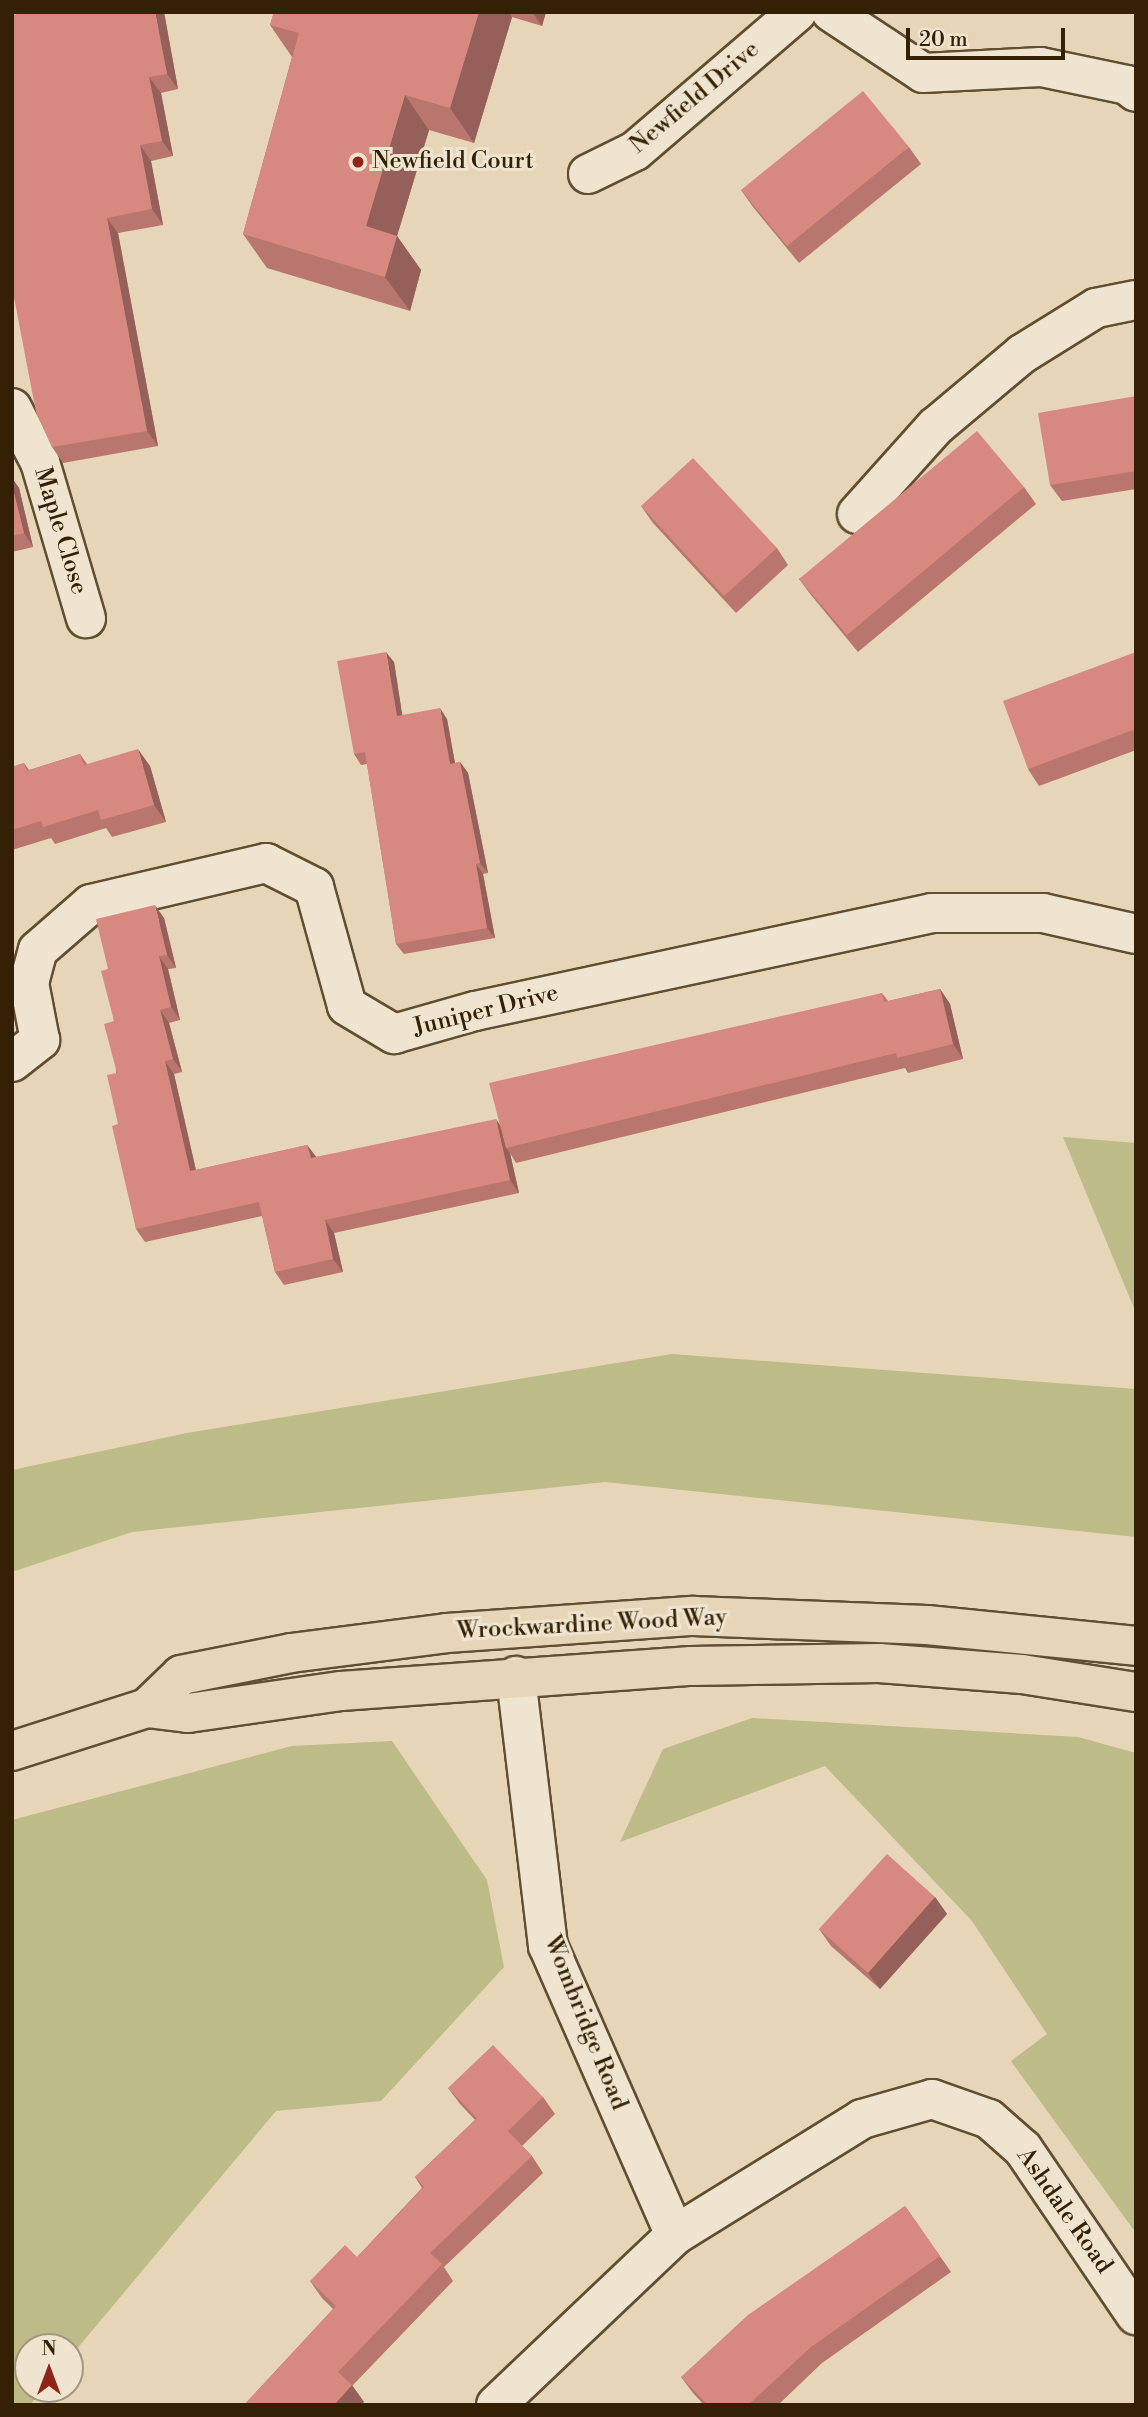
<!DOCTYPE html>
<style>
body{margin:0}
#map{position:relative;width:1148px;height:2417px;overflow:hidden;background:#e6d5b6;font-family:"Libre Bodoni",serif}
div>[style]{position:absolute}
.green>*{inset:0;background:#bdbb88}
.roads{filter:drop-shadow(2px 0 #604e30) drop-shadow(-2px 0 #604e30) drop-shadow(0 2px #604e30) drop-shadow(0 -2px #604e30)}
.minor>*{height:38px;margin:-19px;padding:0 19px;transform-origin:19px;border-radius:19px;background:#efe4d0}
.major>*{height:38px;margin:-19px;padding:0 19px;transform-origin:19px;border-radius:19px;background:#e6d5b6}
.wall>*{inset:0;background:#b9766e}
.shaded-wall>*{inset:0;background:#96605a}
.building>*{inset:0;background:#d78980}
.dots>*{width:19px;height:19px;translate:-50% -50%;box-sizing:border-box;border:4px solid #efe4d0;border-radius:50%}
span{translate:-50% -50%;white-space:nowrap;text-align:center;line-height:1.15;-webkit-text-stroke:6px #efe4d0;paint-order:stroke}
.street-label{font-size:24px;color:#342103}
.poi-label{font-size:24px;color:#342103}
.left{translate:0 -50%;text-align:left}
.frame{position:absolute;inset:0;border:14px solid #342103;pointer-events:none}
.north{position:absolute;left:14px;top:2333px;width:70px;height:70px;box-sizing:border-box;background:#efe4d0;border:2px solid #a4967e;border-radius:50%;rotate:0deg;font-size:19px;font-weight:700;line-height:28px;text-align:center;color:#342103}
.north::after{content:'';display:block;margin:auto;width:24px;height:32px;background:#8f2418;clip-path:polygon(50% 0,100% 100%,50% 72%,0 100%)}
.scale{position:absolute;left:906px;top:28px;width:159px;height:32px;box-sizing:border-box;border:4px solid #342103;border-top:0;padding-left:9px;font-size:21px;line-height:24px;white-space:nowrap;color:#342103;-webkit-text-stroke:5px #efe4d0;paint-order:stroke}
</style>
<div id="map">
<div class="green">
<div style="clip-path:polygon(1063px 1137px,1136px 1143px,1136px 1313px)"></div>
<div style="clip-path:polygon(672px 1354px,1136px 1389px,1136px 1537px,605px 1482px,132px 1532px,12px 1572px,12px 1470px,187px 1433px)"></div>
<div style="clip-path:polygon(752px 1718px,1078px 1737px,1136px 1753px,1136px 2233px,1011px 2061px,1047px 2034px,972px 1921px,825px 1766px,620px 1842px,663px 1749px)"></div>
<div style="clip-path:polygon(392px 1741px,487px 1880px,504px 1967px,381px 2101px,276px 2111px,70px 2357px,70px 2347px,28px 2347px,28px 2389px,43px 2389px,30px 2405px,12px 2405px,12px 1820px,292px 1746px)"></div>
</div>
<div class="roads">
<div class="minor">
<div style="left:831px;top:12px;width:110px;rotate:33.5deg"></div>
<div style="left:923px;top:73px;width:118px;rotate:-2.9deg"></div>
<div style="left:1041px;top:67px;width:88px;rotate:11.8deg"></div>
<div style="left:1127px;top:85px;width:11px;rotate:38deg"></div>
<div style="left:588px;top:174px;width:52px;rotate:-26.1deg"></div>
<div style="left:635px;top:151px;width:213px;rotate:-40.6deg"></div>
<div style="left:12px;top:408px;width:61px;rotate:62.6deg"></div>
<div style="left:40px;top:462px;width:163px;rotate:73.6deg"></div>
<div style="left:857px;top:514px;width:117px;rotate:-48.1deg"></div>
<div style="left:935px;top:427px;width:114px;rotate:-40deg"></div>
<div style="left:1022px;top:354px;width:87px;rotate:-31.9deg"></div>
<div style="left:1096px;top:308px;width:41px;rotate:-11.3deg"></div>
<div style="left:12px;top:1062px;width:36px;rotate:-38deg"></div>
<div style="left:40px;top:1040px;width:58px;rotate:-100.9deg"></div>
<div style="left:29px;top:983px;width:34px;rotate:-75deg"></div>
<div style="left:38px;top:950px;width:70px;rotate:-41deg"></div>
<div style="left:91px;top:904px;width:180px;rotate:-13.2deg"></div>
<div style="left:266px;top:863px;width:54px;rotate:26.6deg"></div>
<div style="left:314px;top:887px;width:123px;rotate:74.5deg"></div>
<div style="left:347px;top:1006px;width:55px;rotate:30.8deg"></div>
<div style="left:394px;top:1034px;width:84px;rotate:-15.9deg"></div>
<div style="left:475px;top:1011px;width:467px;rotate:-12.1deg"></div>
<div style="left:932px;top:913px;width:111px"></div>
<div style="left:1043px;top:913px;width:95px;rotate:12.7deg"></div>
<div style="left:675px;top:2235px;width:220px;rotate:-31.8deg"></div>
<div style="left:862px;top:2119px;width:73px;rotate:-15.9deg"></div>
<div style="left:932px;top:2099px;width:60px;rotate:19.3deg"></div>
<div style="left:989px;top:2119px;width:45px;rotate:41.4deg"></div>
<div style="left:1023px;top:2149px;width:201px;rotate:55.8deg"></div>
<div style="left:496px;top:2405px;width:247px;rotate:-43.5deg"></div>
<div style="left:675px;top:2235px;width:316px;rotate:-113.7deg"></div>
<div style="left:548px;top:1946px;width:272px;rotate:-96.8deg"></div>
</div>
<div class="major">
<div style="left:147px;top:1708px;width:47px;rotate:-44.1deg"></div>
<div style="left:181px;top:1675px;width:112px;rotate:-11.3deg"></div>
<div style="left:291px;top:1653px;width:157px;rotate:-7.3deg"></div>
<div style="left:447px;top:1633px;width:247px;rotate:-4deg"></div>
<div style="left:693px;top:1616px;width:234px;rotate:2.2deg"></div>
<div style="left:927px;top:1625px;width:210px;rotate:5.7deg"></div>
<div style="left:12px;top:1751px;width:142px;rotate:-17.7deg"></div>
<div style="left:147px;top:1708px;width:41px;rotate:7deg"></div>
<div style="left:188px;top:1713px;width:155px;rotate:-8.2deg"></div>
<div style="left:341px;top:1691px;width:351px;rotate:-4.1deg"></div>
<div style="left:691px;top:1666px;width:188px;rotate:-0.9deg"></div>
<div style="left:879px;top:1663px;width:143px;rotate:4.4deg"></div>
<div style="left:1022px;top:1674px;width:115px;rotate:9deg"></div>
</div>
</div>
<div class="wall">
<div style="clip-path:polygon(164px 12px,178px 89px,161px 93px,173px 156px,151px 161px,163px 225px,118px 233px,158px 446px,63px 463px,52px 447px,36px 412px)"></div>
<div style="clip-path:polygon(274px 12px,546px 12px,542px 26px,512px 17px,474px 143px,429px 130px,397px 236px,421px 270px,410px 311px,267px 268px,243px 234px,292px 57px,270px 25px)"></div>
<div style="clip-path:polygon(909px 147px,921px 164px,799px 263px,753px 207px,741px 190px)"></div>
<div style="clip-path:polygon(1136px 396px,1136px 489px,1062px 501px,1050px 485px)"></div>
<div style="clip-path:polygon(12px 478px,19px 488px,33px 547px,12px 552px)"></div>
<div style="clip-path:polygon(1024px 487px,1036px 504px,858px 652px,811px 595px,799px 579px)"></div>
<div style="clip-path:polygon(641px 506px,777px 548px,788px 565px,736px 613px,653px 523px)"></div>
<div style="clip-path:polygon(1136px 652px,1136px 750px,1039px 786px,1028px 769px)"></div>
<div style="clip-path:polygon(394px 662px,402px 715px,447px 719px,455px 763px,460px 762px,468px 773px,488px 873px,483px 874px,495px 938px,404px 954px,396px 944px,367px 764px,361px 765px,354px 754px)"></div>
<div style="clip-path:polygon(80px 754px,87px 764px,150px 766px,166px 822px,112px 837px,106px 828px,55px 844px,51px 838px,12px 850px,12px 767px,24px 763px,29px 770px)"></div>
<div style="clip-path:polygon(164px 918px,176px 968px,168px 969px,180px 1020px,169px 1023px,182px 1072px,174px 1074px,196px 1170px,307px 1145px,316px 1157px,500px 1125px,882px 993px,888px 1001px,940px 989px,950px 1004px,963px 1059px,908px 1073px,905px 1068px,516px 1163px,510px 1153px,519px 1193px,334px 1233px,343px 1272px,284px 1285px,275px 1272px,262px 1216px,145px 1242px,136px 1229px,118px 1124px,114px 1021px,108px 969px)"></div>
<div style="clip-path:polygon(935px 1897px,947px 1914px,880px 1989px,831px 1946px,819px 1929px)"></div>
<div style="clip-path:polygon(448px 2088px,543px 2097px,555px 2114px,522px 2146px,532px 2156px,543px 2173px,444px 2267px,453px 2281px,352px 2386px,364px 2402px,244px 2405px,333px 2309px,322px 2298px,310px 2281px,357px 2257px,422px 2188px,415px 2177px,475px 2120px,460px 2104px)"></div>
<div style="clip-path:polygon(905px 2206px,951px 2272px,822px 2363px,778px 2405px,704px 2405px,693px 2393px,681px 2377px)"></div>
</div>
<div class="shaded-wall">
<div style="clip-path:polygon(155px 12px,164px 12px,178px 89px,167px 74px)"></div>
<div style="clip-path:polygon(479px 12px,509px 12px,512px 17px,474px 143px,450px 108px)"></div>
<div style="clip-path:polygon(532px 12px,546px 12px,542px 26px)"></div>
<div style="clip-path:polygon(149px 77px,161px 93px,173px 156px,162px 141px)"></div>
<div style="clip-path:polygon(405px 95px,429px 130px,397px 236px,421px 270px,410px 311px,385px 277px,366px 226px)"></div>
<div style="clip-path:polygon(140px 145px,151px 161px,163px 225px,152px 209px)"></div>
<div style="clip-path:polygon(107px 218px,118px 233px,158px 446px,147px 431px)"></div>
<div style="clip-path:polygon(12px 478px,19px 488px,33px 547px,24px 533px,12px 485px)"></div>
<div style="clip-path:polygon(386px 652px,394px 662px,404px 726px,397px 716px)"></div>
<div style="clip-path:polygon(440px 708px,447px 719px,457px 775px,450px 764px)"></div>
<div style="clip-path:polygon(138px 749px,150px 766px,166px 822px,154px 805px)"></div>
<div style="clip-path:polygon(460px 762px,468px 773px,488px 873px,480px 863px)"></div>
<div style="clip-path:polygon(476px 864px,483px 874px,495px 938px,487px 928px)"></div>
<div style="clip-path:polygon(155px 905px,164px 918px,176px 968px,167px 955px)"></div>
<div style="clip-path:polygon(159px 956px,168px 969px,180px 1020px,171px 1007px)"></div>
<div style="clip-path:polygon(940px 989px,950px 1004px,963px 1059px,953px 1044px)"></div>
<div style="clip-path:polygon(160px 1010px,169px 1023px,182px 1072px,173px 1059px)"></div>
<div style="clip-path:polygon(165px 1061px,174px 1074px,199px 1184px,190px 1171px)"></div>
<div style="clip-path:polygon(496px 1119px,505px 1132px,506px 1148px,510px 1153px,519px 1193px,510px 1180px)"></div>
<div style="clip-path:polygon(307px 1145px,317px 1158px,311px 1158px)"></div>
<div style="clip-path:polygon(325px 1220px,334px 1233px,343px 1272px,333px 1259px)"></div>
<div style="clip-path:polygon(935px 1897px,947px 1914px,880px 1989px,868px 1973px)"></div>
<div style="clip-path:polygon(352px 2385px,364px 2402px,361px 2405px,334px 2405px)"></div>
</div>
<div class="building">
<div style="clip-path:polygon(26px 12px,155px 12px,167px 74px,149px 77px,162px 141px,140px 145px,152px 209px,107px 218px,147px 431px,52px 447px,36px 412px,12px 287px,12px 15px)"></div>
<div style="clip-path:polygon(274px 12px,479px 12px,450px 108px,405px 95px,366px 226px,397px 236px,385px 277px,243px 234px,299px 33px,270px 25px)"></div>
<div style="clip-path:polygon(863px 91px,909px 147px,787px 246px,741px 190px)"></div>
<div style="clip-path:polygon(1136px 396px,1136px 471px,1050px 485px,1038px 413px)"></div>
<div style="clip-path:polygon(977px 431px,1024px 487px,847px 635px,799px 579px)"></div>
<div style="clip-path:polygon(693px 458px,777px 548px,724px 596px,641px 506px)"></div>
<div style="clip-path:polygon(12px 485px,24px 533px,12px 536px)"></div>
<div style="clip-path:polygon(386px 652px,397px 716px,440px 708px,450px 764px,460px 762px,480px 863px,476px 864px,487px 928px,396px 944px,365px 752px,354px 754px,337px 661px)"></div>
<div style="clip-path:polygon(1136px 652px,1136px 729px,1028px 769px,1003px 701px)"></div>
<div style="clip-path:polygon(138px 749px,154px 805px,101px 820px,98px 810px,43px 827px,41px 821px,12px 830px,12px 767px,24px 763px,27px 771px,80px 754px,84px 765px)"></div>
<div style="clip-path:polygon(155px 905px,167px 955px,159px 956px,171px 1007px,160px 1010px,173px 1059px,165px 1061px,190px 1171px,307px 1145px,311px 1158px,496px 1119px,510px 1180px,325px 1220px,333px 1259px,275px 1272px,259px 1202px,136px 1229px,112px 1126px,118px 1124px,107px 1075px,117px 1073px,104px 1024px,114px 1021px,101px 971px,108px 969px,96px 919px)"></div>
<div style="clip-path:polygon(940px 989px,953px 1044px,897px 1058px,896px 1053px,506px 1148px,489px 1083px,882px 993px,884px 1002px)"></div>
<div style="clip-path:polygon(887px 1854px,935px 1897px,868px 1973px,819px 1929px)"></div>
<div style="clip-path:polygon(493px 2045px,543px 2097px,508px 2131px,532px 2156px,430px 2253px,442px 2264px,338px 2372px,352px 2385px,334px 2405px,244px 2405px,336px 2306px,310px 2281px,345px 2245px,357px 2257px,424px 2187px,415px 2177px,477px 2118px,448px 2088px)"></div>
<div style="clip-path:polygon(905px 2206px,940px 2256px,811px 2347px,748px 2405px,708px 2405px,681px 2377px,748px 2315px)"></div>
</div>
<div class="dots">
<div style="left:358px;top:162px;background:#8f2418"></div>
</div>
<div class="street-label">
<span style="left:695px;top:98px;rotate:-40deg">Newfield Drive</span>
<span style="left:60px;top:531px;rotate:73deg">Maple Close</span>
<span style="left:486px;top:1011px;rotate:-14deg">Juniper Drive</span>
<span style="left:592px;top:1625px;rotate:-3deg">Wrockwardine Wood Way</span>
<span style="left:585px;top:2023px;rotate:68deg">Wombridge Road</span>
<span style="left:1064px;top:2211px;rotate:55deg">Ashdale Road</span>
</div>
<div class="poi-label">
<span class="left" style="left:372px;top:162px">Newfield Court</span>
</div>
<div class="frame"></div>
<div class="north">N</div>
<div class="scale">20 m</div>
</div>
